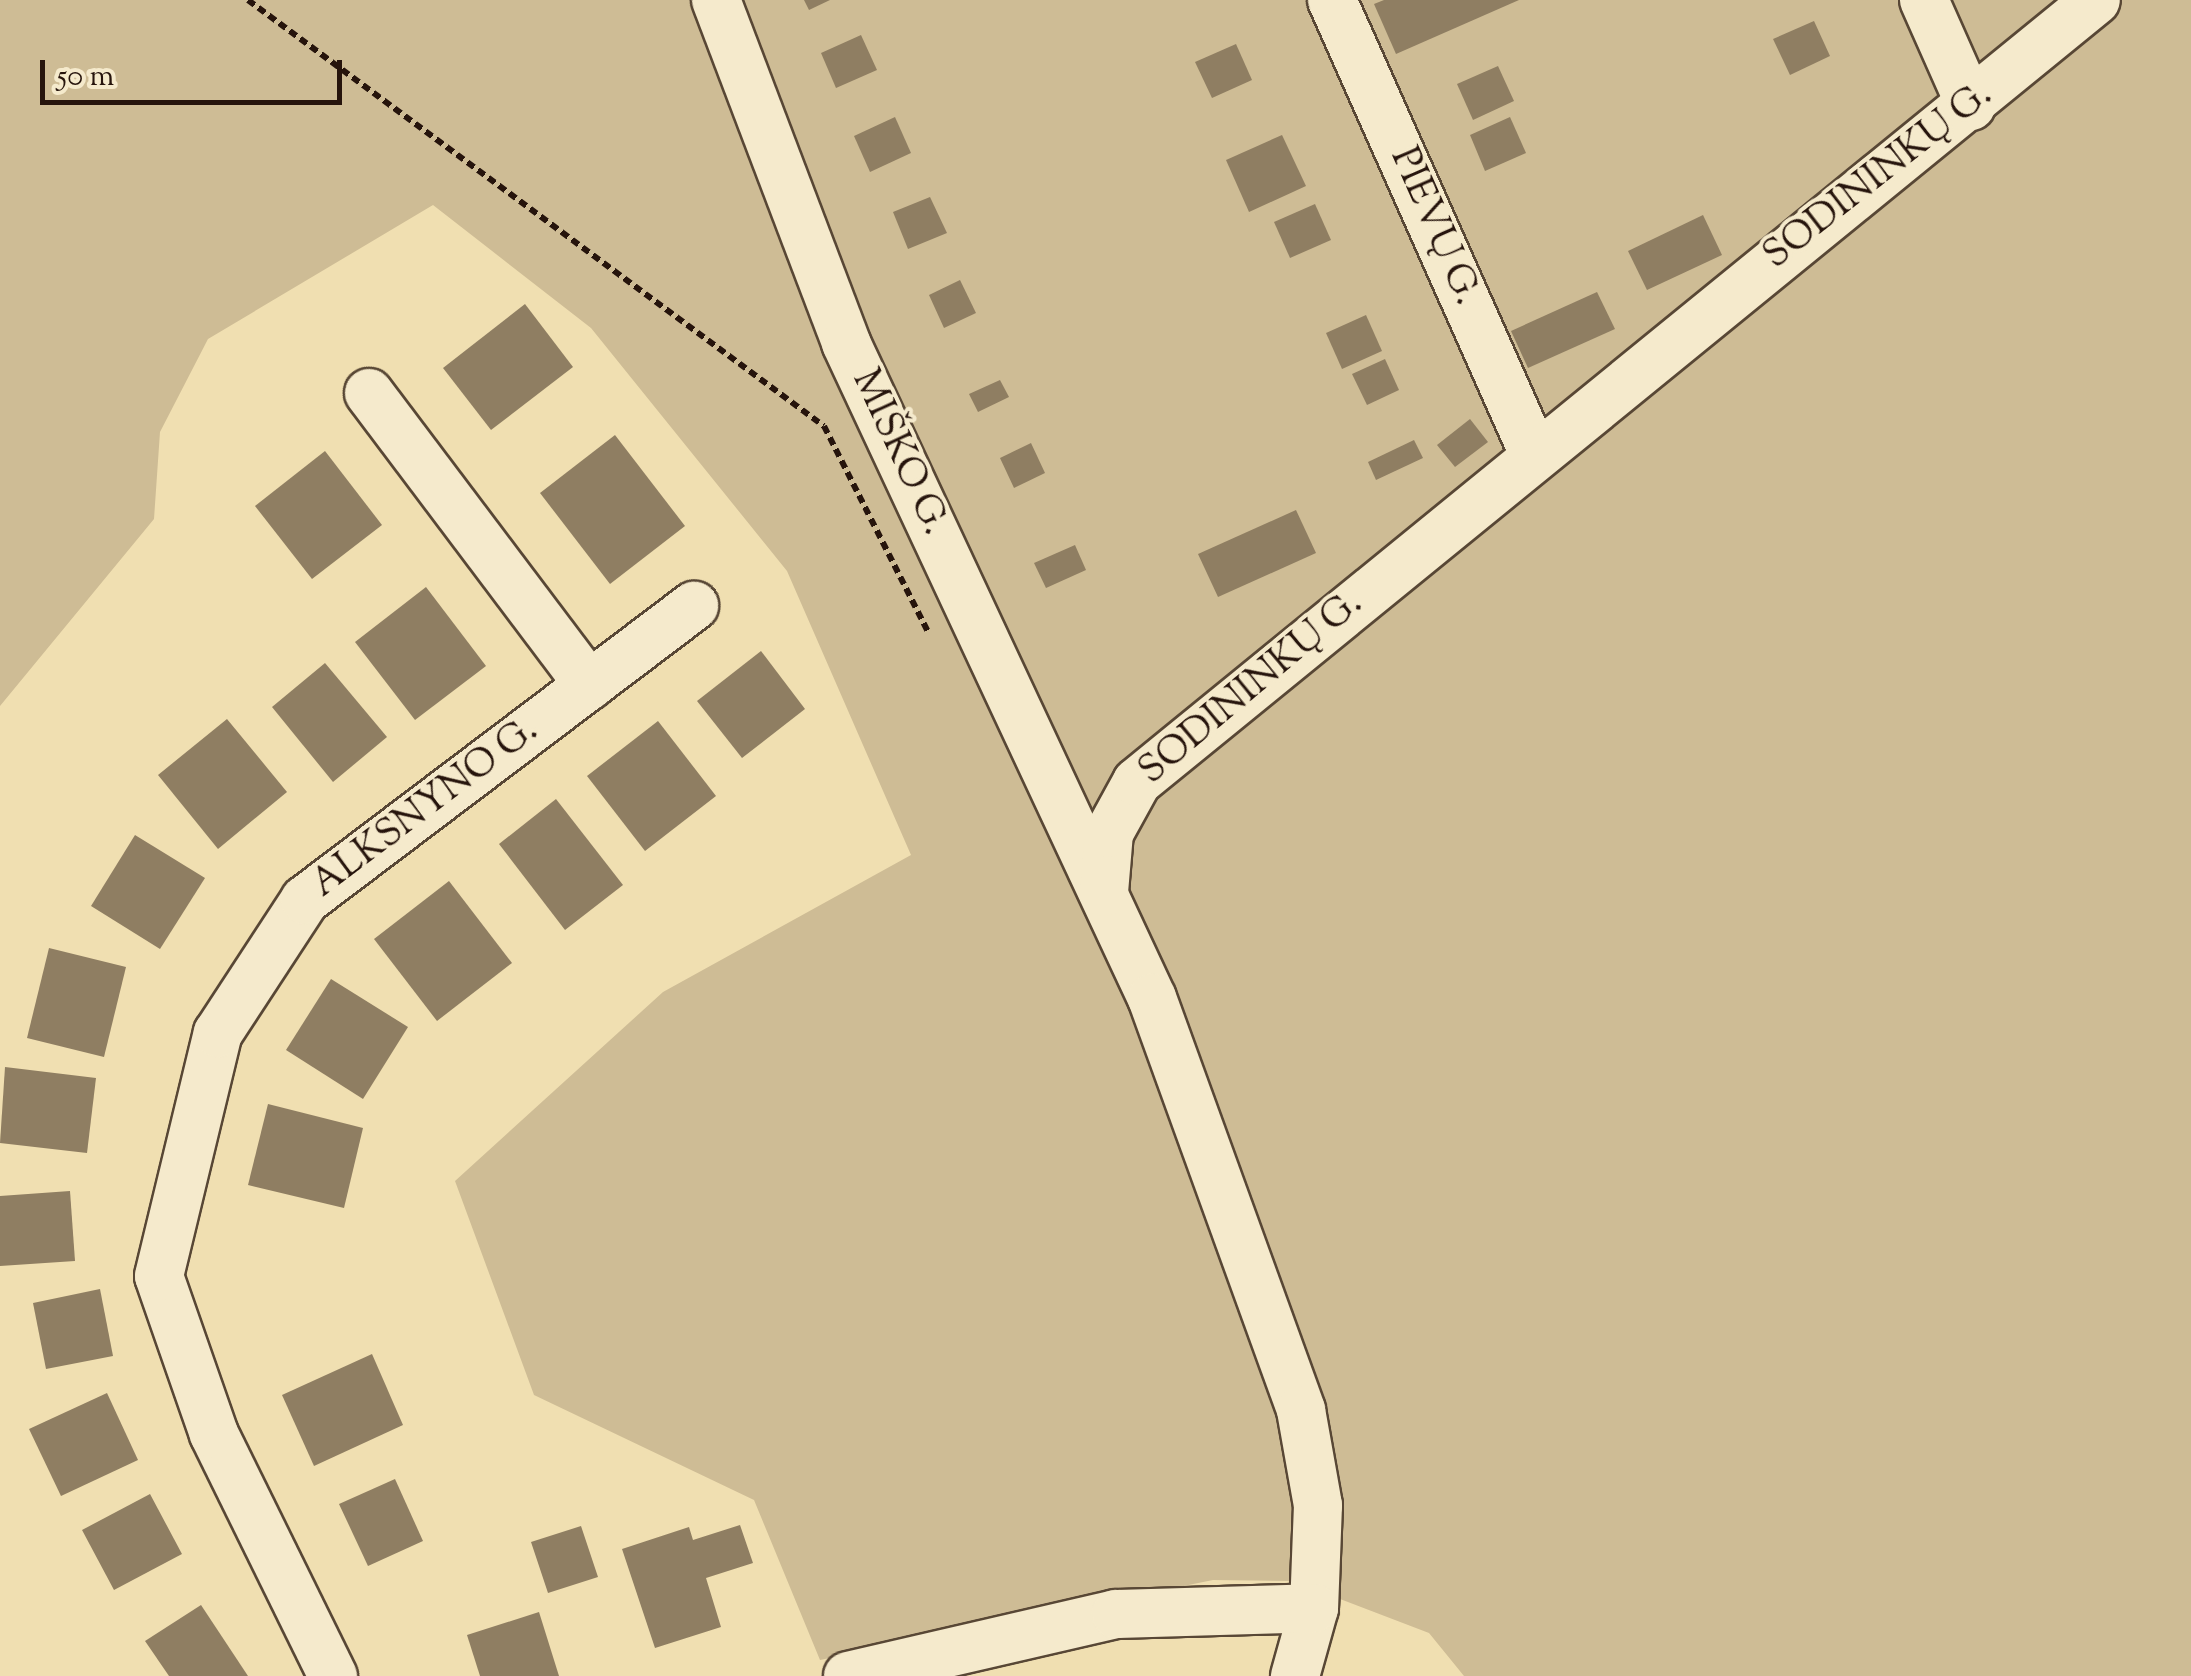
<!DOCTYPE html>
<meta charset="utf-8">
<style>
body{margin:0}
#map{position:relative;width:2191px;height:1676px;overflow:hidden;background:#f0dfb1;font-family:"Sorts Mill Goudy",serif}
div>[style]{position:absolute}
.green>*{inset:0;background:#cebc95}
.building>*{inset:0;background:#8f7e62}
.path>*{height:6px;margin-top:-3px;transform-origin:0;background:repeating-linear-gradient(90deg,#26140c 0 8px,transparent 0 13px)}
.roads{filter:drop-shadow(2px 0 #584735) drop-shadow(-2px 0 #584735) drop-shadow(0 2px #584735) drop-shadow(0 -2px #584735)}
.street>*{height:48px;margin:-24px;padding:0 24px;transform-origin:24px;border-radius:24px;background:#f5eacc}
span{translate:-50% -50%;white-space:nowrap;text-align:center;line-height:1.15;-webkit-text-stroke:8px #f5eacc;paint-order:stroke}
.street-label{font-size:38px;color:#26140c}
.scale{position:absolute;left:40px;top:60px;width:302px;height:45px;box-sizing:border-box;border:5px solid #26140c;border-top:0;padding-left:12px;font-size:30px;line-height:35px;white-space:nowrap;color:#26140c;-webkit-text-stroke:8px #f5eacc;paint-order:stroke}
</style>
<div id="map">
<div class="green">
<div style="clip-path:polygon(0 0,2191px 0,2191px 1676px,1464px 1676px,1429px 1633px,1293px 1581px,1213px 1580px,820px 1660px,754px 1500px,534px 1395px,455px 1181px,663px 992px,911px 855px,787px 571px,591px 328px,433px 205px,208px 339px,160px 432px,154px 519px,0 706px)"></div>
</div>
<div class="building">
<div style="clip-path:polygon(804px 0,830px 0,809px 10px)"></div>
<div style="clip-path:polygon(1384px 0,1519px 0,1396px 54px,1374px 4px)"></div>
<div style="clip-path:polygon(1814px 21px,1830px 56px,1790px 75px,1773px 39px)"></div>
<div style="clip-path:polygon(861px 35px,877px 70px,836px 88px,821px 53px)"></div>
<div style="clip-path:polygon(1236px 44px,1252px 80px,1212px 98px,1195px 62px)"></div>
<div style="clip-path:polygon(1498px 66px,1514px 101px,1473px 120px,1457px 84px)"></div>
<div style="clip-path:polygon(895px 117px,911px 153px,870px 172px,854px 136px)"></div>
<div style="clip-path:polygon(1510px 117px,1526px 153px,1485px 171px,1470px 135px)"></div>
<div style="clip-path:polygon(1282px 135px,1306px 186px,1249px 212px,1226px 160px)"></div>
<div style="clip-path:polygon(930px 197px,947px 233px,908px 249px,893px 212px)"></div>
<div style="clip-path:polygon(1315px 204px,1331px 240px,1290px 258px,1274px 222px)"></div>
<div style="clip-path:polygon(1703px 215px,1722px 255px,1647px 290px,1628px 251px)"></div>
<div style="clip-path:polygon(960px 280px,976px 313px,944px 328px,929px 295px)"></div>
<div style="clip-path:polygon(1597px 292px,1615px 329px,1528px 368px,1511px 331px)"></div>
<div style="clip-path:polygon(525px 304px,573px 367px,491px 430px,443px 368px)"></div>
<div style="clip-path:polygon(1366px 315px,1382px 351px,1342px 369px,1326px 333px)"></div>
<div style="clip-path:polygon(1385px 359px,1399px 390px,1367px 405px,1352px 374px)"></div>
<div style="clip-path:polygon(1000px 380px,1009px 397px,978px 412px,969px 394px)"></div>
<div style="clip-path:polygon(1470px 419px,1488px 442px,1455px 467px,1437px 445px)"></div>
<div style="clip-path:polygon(615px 435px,685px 526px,610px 584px,540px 493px)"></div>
<div style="clip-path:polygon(1414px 440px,1423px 458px,1376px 480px,1368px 462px)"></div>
<div style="clip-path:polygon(1031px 443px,1045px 473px,1014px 488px,1000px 458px)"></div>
<div style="clip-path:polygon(325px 451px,382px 525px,312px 579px,255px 506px)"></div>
<div style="clip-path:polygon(1296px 510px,1316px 553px,1218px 597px,1198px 554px)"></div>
<div style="clip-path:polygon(1075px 545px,1086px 570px,1046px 588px,1034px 563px)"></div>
<div style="clip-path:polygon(426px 587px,486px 666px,415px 720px,355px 642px)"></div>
<div style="clip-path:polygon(761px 651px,805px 709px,742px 758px,697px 701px)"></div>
<div style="clip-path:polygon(325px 663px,387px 737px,333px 782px,272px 707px)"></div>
<div style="clip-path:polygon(227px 719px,287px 792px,218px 849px,158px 775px)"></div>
<div style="clip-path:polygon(658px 721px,716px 796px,645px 851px,587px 776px)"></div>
<div style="clip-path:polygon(556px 799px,623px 885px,565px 930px,499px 844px)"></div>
<div style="clip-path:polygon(135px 835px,205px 878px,160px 949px,91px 906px)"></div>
<div style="clip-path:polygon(449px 881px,512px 963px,437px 1021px,374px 939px)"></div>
<div style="clip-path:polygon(49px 948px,126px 967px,104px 1057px,27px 1038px)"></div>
<div style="clip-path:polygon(331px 979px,408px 1027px,363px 1099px,286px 1050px)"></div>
<div style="clip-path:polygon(5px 1067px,96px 1078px,87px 1153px,0 1143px)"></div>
<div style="clip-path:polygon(268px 1104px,363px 1128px,344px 1208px,248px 1185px)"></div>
<div style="clip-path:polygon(70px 1191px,75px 1261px,0 1266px,0 1196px)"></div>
<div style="clip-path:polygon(100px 1289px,113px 1356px,46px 1369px,33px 1303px)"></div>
<div style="clip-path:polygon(372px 1354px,403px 1425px,314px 1466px,282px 1395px)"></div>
<div style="clip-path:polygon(107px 1393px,138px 1460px,61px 1496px,29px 1429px)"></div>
<div style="clip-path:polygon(395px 1479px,423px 1541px,368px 1566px,339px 1504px)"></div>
<div style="clip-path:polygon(150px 1494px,182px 1554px,114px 1590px,82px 1530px)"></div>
<div style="clip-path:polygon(740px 1525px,753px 1563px,706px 1578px,721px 1627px,655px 1648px,622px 1549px,689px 1527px,693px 1540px)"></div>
<div style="clip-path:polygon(581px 1526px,598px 1577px,548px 1593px,531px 1542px)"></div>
<div style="clip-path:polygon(201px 1605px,248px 1676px,169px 1676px,145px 1641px)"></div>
<div style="clip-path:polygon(539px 1612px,559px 1676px,480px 1676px,467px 1635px)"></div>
</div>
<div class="path">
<div style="left:248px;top:0;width:716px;rotate:36.49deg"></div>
<div style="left:824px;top:426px;width:233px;rotate:63.2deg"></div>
</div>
<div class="roads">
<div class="street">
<div style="left:716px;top:0;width:367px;rotate:69.2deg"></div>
<div style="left:846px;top:343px;width:723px;rotate:64.96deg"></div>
<div style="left:1152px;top:998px;width:438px;rotate:70.1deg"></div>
<div style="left:1301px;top:1410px;width:97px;rotate:79.9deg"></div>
<div style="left:1318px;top:1505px;width:103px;rotate:92.2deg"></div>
<div style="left:1314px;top:1608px;width:71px;rotate:105.6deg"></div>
<div style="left:1332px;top:0;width:496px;rotate:66deg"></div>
<div style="left:1924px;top:0;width:116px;rotate:66.1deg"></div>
<div style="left:369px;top:393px;width:366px;rotate:53deg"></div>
<div style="left:1104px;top:892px;width:59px;rotate:-85.2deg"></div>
<div style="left:1109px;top:833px;width:58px;rotate:-61.2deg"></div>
<div style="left:1137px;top:782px;width:1237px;rotate:-39.19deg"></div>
<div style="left:333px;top:1676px;width:270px;rotate:-116.2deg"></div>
<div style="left:214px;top:1434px;width:167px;rotate:-109.2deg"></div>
<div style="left:159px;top:1276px;width:250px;rotate:-76.4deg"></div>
<div style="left:218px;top:1033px;width:159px;rotate:-56.8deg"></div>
<div style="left:305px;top:900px;width:488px;rotate:-37.1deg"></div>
<div style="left:848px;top:1676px;width:275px;rotate:-13deg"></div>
<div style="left:1116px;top:1614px;width:198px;rotate:-1.7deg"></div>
</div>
</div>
<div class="street-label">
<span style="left:1879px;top:177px;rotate:-38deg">SODININKŲ G.</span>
<span style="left:1433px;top:227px;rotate:66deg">PIEVŲ G.</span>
<span style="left:898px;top:453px;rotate:65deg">MIŠKO G.</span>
<span style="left:1252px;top:689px;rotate:-40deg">SODININKŲ G.</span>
<span style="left:426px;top:809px;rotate:-37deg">ALKSNYNO G.</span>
</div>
<div class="scale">50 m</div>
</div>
